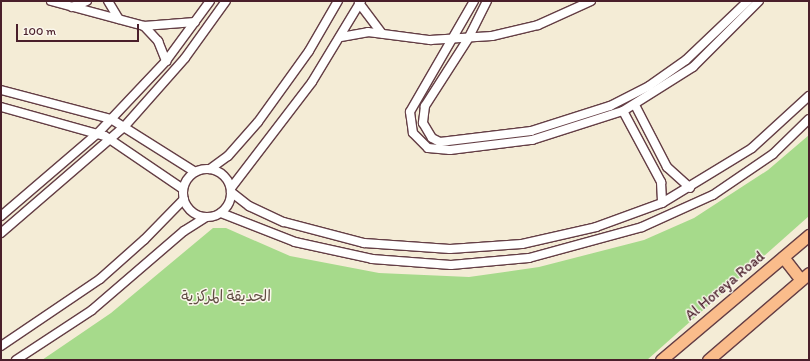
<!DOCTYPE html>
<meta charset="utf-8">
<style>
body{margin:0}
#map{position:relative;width:810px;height:361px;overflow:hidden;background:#f4ecd6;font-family:Itim,"Playpen Sans Arabic",sans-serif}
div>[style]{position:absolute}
.green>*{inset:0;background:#a6da8b}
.roads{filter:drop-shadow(1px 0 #643e45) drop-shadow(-1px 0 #643e45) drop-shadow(0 1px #643e45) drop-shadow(0 -1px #643e45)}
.minor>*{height:8px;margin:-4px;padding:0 4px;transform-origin:4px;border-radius:4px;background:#fff}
.minor>.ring{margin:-4px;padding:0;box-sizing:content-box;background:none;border:8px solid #fff;border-radius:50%}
.major>*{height:11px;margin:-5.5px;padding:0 5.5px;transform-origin:5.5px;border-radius:5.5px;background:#fabc8b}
span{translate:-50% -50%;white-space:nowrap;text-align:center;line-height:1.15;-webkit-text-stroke:3px #fbf7ec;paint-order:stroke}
.street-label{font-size:15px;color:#4a1f2b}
.park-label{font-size:15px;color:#614e43}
.frame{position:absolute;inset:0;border:2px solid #4a1f2b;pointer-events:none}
.scale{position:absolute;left:16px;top:24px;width:123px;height:18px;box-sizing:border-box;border:2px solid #4a1f2b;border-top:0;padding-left:5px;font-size:12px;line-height:14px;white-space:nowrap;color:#4a1f2b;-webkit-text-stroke:3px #fbf7ec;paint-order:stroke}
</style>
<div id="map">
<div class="green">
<div style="clip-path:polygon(809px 135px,809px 216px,647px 360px,42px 360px,111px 313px,213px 228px,226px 228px,290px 256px,379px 273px,469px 277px,539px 267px,644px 240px,694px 218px,768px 170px)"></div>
</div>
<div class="roads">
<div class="minor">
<div style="left:51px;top:1px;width:96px;rotate:15deg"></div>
<div style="left:144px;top:26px;width:51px;rotate:-4.5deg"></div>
<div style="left:108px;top:1px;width:21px;rotate:59deg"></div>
<div style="left:474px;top:1px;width:128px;rotate:120deg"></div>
<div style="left:410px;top:112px;width:21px;rotate:82deg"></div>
<div style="left:413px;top:133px;width:21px;rotate:45deg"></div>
<div style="left:428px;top:148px;width:22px;rotate:5deg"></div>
<div style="left:450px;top:150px;width:83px;rotate:-7deg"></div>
<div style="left:532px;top:140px;width:96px;rotate:-17.7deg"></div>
<div style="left:623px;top:111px;width:83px;rotate:-32.2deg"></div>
<div style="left:693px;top:67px;width:93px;rotate:-45deg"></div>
<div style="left:487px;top:1px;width:42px;rotate:116.6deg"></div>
<div style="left:468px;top:39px;width:80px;rotate:122.7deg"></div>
<div style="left:425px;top:106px;width:17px;rotate:97deg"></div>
<div style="left:423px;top:123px;width:17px;rotate:59deg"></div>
<div style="left:432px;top:138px;width:9px;rotate:27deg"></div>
<div style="left:440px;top:142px;width:92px;rotate:-6.9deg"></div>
<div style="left:531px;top:131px;width:83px;rotate:-17.6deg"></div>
<div style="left:610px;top:106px;width:44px;rotate:-27.1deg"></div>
<div style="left:649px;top:86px;width:45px;rotate:-35.1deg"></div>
<div style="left:686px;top:60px;width:86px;rotate:-43.6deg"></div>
<div style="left:359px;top:3px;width:38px;rotate:53deg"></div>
<div style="left:72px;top:7px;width:16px;rotate:-22deg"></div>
<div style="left:144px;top:26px;width:21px;rotate:47deg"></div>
<div style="left:158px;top:41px;width:22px;rotate:68deg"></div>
<div style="left:341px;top:37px;width:27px;rotate:-10deg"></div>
<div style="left:368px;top:32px;width:63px;rotate:7.4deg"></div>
<div style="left:430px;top:40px;width:62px;rotate:-3.7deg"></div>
<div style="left:492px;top:36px;width:47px;rotate:-13.4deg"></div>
<div style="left:538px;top:25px;width:58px;rotate:-24.4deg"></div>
<div style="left:1px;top:90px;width:114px;rotate:14.8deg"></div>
<div style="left:111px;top:119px;width:99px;rotate:32.2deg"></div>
<div style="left:635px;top:105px;width:70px;rotate:62.7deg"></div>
<div style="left:667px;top:167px;width:31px;rotate:42deg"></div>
<div style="left:1px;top:107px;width:108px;rotate:15.6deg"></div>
<div style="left:105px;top:136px;width:94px;rotate:34.2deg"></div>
<div style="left:623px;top:111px;width:81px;rotate:61.8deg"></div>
<div style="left:661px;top:182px;width:21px;rotate:87deg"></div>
<div style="left:210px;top:169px;width:22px;rotate:-36deg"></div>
<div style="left:228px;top:156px;width:45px;rotate:-48.6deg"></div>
<div style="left:258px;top:122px;width:87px;rotate:-54.3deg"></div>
<div style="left:309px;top:51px;width:58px;rotate:-59.9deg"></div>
<div class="ring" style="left:183px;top:169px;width:40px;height:40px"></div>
<div style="left:231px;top:188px;width:133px;rotate:-52.6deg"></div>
<div style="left:312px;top:82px;width:95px;rotate:-58.8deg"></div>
<div style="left:231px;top:192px;width:23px;rotate:38deg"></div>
<div style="left:249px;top:206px;width:38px;rotate:25deg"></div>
<div style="left:284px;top:222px;width:83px;rotate:14.7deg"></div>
<div style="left:364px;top:243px;width:86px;rotate:4deg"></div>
<div style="left:450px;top:249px;width:72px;rotate:-4deg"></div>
<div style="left:522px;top:244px;width:76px;rotate:-12.9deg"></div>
<div style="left:596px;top:227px;width:70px;rotate:-20deg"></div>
<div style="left:662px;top:203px;width:105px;rotate:-31.4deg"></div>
<div style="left:752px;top:148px;width:77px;rotate:-42.4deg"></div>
<div style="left:221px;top:213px;width:79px;rotate:21.4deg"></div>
<div style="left:295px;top:242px;width:79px;rotate:12.4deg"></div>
<div style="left:372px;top:259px;width:79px;rotate:4.3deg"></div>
<div style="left:451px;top:265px;width:78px;rotate:-5.1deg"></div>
<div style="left:529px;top:258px;width:117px;rotate:-15.3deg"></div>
<div style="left:642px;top:227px;width:78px;rotate:-24.3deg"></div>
<div style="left:713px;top:195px;width:73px;rotate:-34.3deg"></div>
<div style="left:773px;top:154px;width:50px;rotate:-44.2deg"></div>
<div style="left:1px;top:216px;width:128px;rotate:-40.6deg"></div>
<div style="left:98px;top:133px;width:99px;rotate:-46.6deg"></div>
<div style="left:166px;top:61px;width:74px;rotate:-53.7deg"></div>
<div style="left:1px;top:233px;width:162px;rotate:-40.8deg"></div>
<div style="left:124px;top:127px;width:92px;rotate:-48.5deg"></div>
<div style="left:185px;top:58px;width:70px;rotate:-54.3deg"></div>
<div style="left:1px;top:346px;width:120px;rotate:-34.1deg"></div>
<div style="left:100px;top:279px;width:59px;rotate:-41.6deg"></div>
<div style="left:144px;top:240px;width:57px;rotate:-45.7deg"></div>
<div style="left:16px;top:360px;width:91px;rotate:-33.3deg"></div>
<div style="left:92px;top:310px;width:121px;rotate:-40.7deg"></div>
<div style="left:184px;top:231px;width:26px;rotate:-32deg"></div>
</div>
<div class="major">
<div style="left:783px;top:257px;width:29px;rotate:52deg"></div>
<div style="left:661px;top:360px;width:194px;rotate:-40.2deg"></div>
<div style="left:708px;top:360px;width:133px;rotate:-40.7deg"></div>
</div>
</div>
<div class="street-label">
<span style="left:725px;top:286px;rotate:-40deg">Al Horeya Road</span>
</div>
<div class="park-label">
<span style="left:226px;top:297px">الحديقة المركزية</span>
</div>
<div class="frame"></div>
<div class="scale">100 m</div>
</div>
